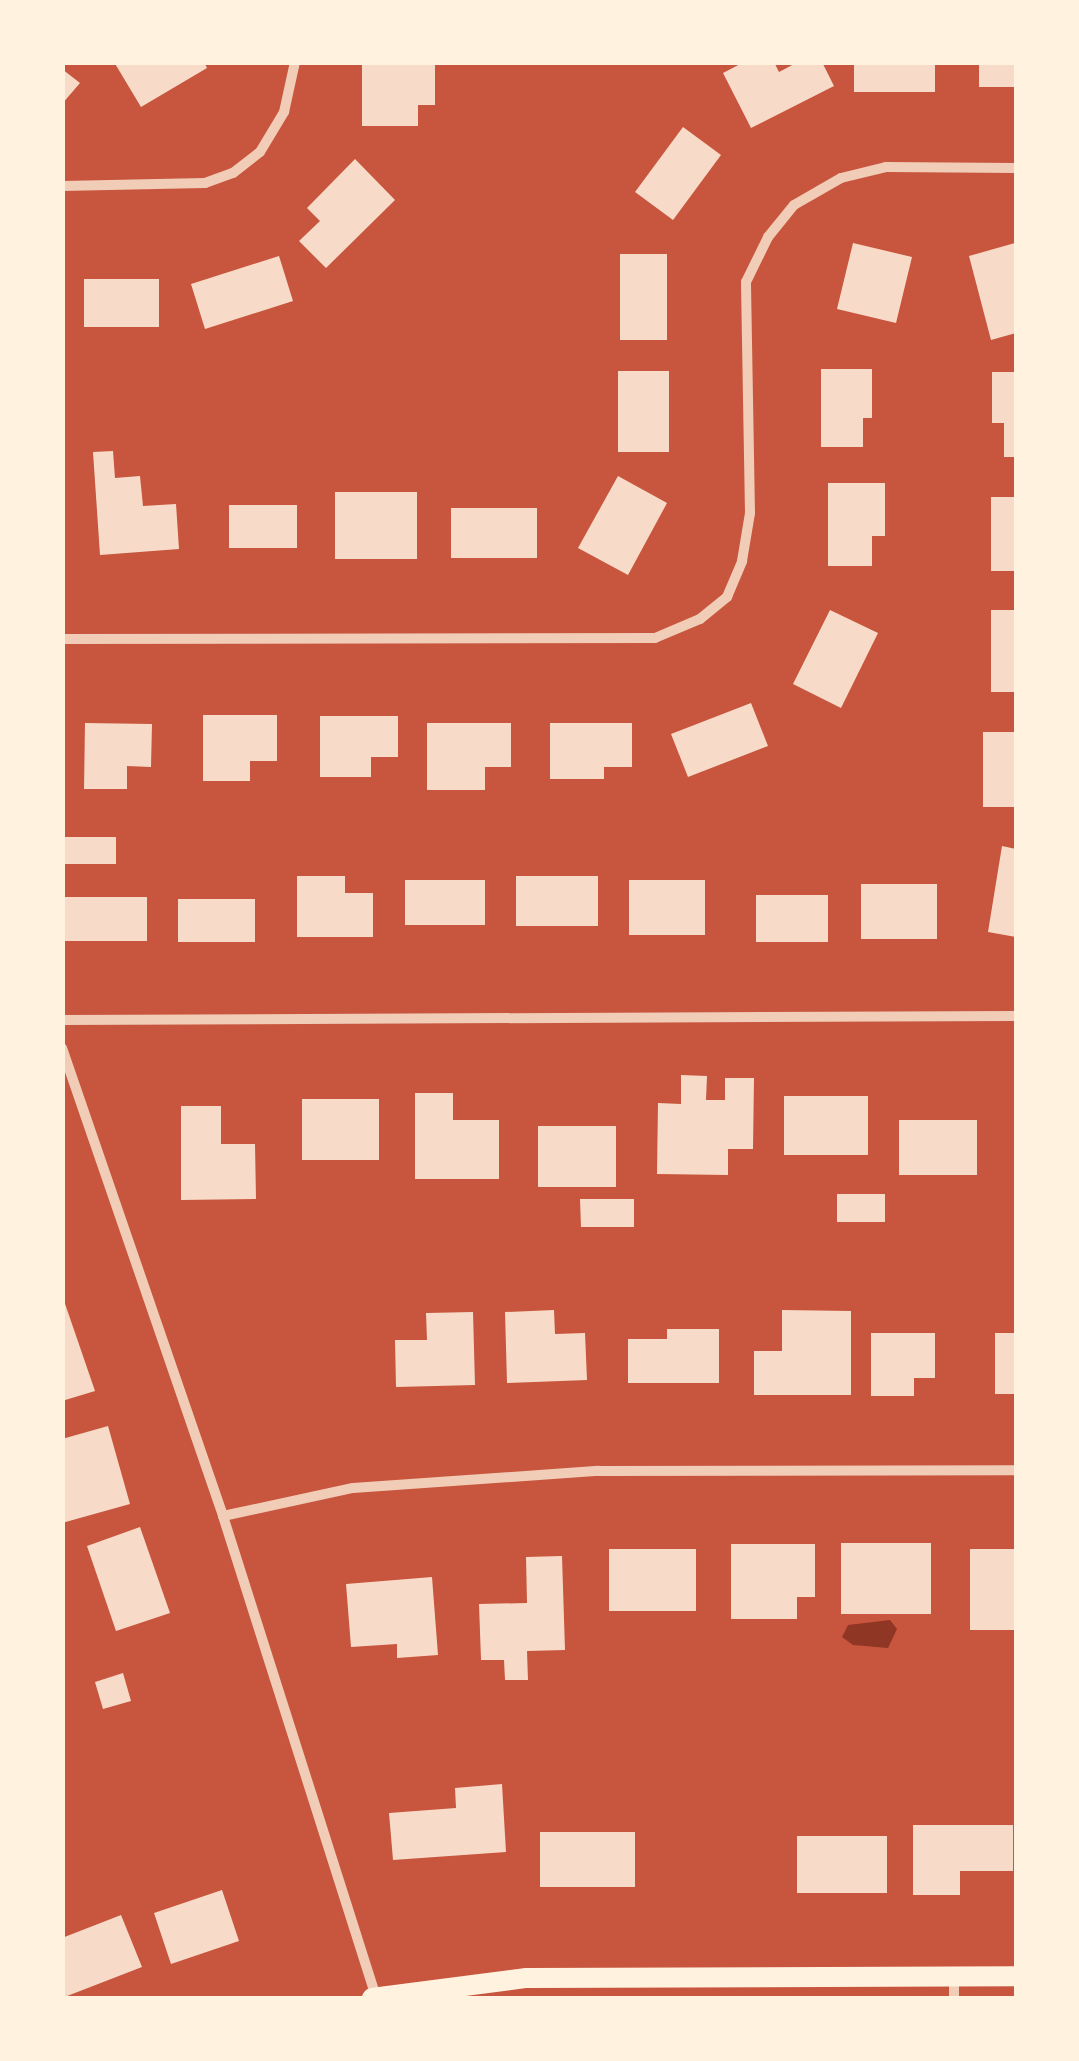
<!DOCTYPE html>
<style>
body{margin:0}
#map{position:relative;width:1079px;height:2061px;overflow:hidden;background:#c8553d;font-family:"Fira Sans Condensed",sans-serif}
div>[style]{position:absolute}
.water>*{inset:0;background:#8f3625}
.building>*{inset:0;background:#f7dbc8}
.minor>*{height:10px;margin:-5px;padding:0 5px;transform-origin:5px;border-radius:5px;background:#f1ccb7}
.secondary>*{height:20px;margin:-10px;padding:0 10px;transform-origin:10px;border-radius:10px;background:#fff3e0}
span{translate:-50% -50%;white-space:nowrap;text-align:center;line-height:1.15;-webkit-text-stroke:9px #fff3e0;paint-order:stroke}
.frame{position:absolute;inset:0;border:65px solid #fff3e0;pointer-events:none}
</style>
<div id="map">
<div class="water">
<div style="clip-path:polygon(890px 1620px,897px 1629px,888px 1648px,853px 1645px,842px 1637px,848px 1625px)"></div>
</div>
<div class="building">
<div style="clip-path:polygon(114px 62px,204px 62px,207px 68px,141px 107px)"></div>
<div style="clip-path:polygon(362px 62px,435px 62px,435px 105px,418px 105px,418px 126px,362px 126px)"></div>
<div style="clip-path:polygon(744px 62px,774px 62px,779px 72px,798px 62px,822px 62px,834px 86px,751px 128px,723px 73px)"></div>
<div style="clip-path:polygon(854px 62px,935px 62px,935px 92px,854px 92px)"></div>
<div style="clip-path:polygon(979px 62px,1016px 62px,1016px 87px,979px 87px)"></div>
<div style="clip-path:polygon(62px 69px,80px 83px,62px 104px)"></div>
<div style="clip-path:polygon(683px 127px,721px 155px,673px 220px,635px 192px)"></div>
<div style="clip-path:polygon(355px 159px,395px 200px,326px 268px,299px 241px,320px 221px,307px 208px)"></div>
<div style="clip-path:polygon(853px 243px,912px 257px,896px 323px,837px 309px)"></div>
<div style="clip-path:polygon(1015px 243px,1016px 333px,991px 340px,969px 256px)"></div>
<div style="clip-path:polygon(620px 254px,667px 254px,667px 340px,620px 340px)"></div>
<div style="clip-path:polygon(279px 256px,293px 301px,205px 329px,191px 284px)"></div>
<div style="clip-path:polygon(84px 279px,159px 279px,159px 327px,84px 327px)"></div>
<div style="clip-path:polygon(821px 369px,872px 369px,872px 418px,863px 418px,863px 447px,821px 447px)"></div>
<div style="clip-path:polygon(618px 371px,669px 371px,669px 452px,618px 452px)"></div>
<div style="clip-path:polygon(992px 372px,1016px 372px,1016px 457px,1004px 457px,1004px 423px,992px 423px)"></div>
<div style="clip-path:polygon(113px 451px,115px 478px,140px 476px,143px 506px,176px 504px,179px 549px,100px 555px,93px 452px)"></div>
<div style="clip-path:polygon(618px 476px,667px 503px,628px 575px,578px 548px)"></div>
<div style="clip-path:polygon(828px 483px,885px 483px,885px 536px,872px 536px,872px 566px,828px 566px)"></div>
<div style="clip-path:polygon(335px 492px,417px 492px,417px 559px,335px 559px)"></div>
<div style="clip-path:polygon(991px 497px,1016px 497px,1016px 571px,991px 571px)"></div>
<div style="clip-path:polygon(229px 505px,297px 505px,297px 548px,229px 548px)"></div>
<div style="clip-path:polygon(451px 508px,537px 508px,537px 558px,451px 558px)"></div>
<div style="clip-path:polygon(830px 610px,878px 633px,841px 708px,793px 684px)"></div>
<div style="clip-path:polygon(991px 610px,1016px 610px,1016px 692px,991px 692px)"></div>
<div style="clip-path:polygon(751px 703px,768px 746px,688px 777px,671px 734px)"></div>
<div style="clip-path:polygon(203px 715px,277px 715px,277px 761px,250px 761px,250px 781px,203px 781px)"></div>
<div style="clip-path:polygon(320px 716px,398px 716px,398px 757px,371px 757px,371px 777px,320px 777px)"></div>
<div style="clip-path:polygon(85px 723px,152px 724px,151px 767px,127px 766px,127px 789px,84px 789px)"></div>
<div style="clip-path:polygon(427px 723px,511px 723px,511px 767px,485px 767px,485px 790px,427px 790px)"></div>
<div style="clip-path:polygon(550px 723px,632px 723px,632px 767px,604px 767px,604px 779px,550px 779px)"></div>
<div style="clip-path:polygon(983px 732px,1016px 732px,1016px 807px,983px 807px)"></div>
<div style="clip-path:polygon(62px 837px,116px 837px,116px 864px,62px 864px)"></div>
<div style="clip-path:polygon(1002px 846px,1016px 849px,1016px 937px,988px 932px)"></div>
<div style="clip-path:polygon(297px 876px,345px 876px,345px 893px,373px 893px,373px 937px,297px 937px)"></div>
<div style="clip-path:polygon(516px 876px,598px 876px,598px 926px,516px 926px)"></div>
<div style="clip-path:polygon(405px 880px,485px 880px,485px 925px,405px 925px)"></div>
<div style="clip-path:polygon(629px 880px,705px 880px,705px 935px,629px 935px)"></div>
<div style="clip-path:polygon(861px 884px,937px 884px,937px 939px,861px 939px)"></div>
<div style="clip-path:polygon(756px 895px,828px 895px,828px 942px,756px 942px)"></div>
<div style="clip-path:polygon(62px 897px,147px 897px,147px 941px,62px 941px)"></div>
<div style="clip-path:polygon(178px 899px,255px 899px,255px 942px,178px 942px)"></div>
<div style="clip-path:polygon(681px 1075px,707px 1076px,706px 1100px,725px 1100px,725px 1078px,754px 1078px,753px 1149px,728px 1149px,728px 1175px,657px 1174px,658px 1103px,681px 1104px)"></div>
<div style="clip-path:polygon(415px 1093px,453px 1093px,453px 1120px,499px 1120px,499px 1179px,415px 1179px)"></div>
<div style="clip-path:polygon(784px 1096px,868px 1096px,868px 1155px,784px 1155px)"></div>
<div style="clip-path:polygon(302px 1099px,379px 1099px,379px 1160px,302px 1160px)"></div>
<div style="clip-path:polygon(181px 1106px,221px 1106px,221px 1144px,255px 1144px,256px 1199px,181px 1200px)"></div>
<div style="clip-path:polygon(899px 1120px,977px 1120px,977px 1175px,899px 1175px)"></div>
<div style="clip-path:polygon(538px 1126px,616px 1126px,616px 1187px,538px 1187px)"></div>
<div style="clip-path:polygon(837px 1194px,885px 1194px,885px 1222px,837px 1222px)"></div>
<div style="clip-path:polygon(580px 1199px,634px 1199px,634px 1227px,581px 1227px)"></div>
<div style="clip-path:polygon(62px 1295px,95px 1391px,62px 1401px)"></div>
<div style="clip-path:polygon(554px 1310px,555px 1334px,585px 1333px,587px 1380px,507px 1383px,505px 1312px)"></div>
<div style="clip-path:polygon(782px 1310px,851px 1311px,851px 1395px,754px 1395px,754px 1351px,782px 1351px)"></div>
<div style="clip-path:polygon(473px 1312px,475px 1385px,396px 1387px,395px 1340px,427px 1340px,426px 1313px)"></div>
<div style="clip-path:polygon(667px 1329px,719px 1329px,719px 1383px,628px 1383px,628px 1339px,667px 1339px)"></div>
<div style="clip-path:polygon(871px 1333px,935px 1333px,935px 1378px,914px 1378px,914px 1396px,871px 1396px)"></div>
<div style="clip-path:polygon(995px 1333px,1016px 1333px,1016px 1394px,995px 1394px)"></div>
<div style="clip-path:polygon(108px 1426px,130px 1504px,62px 1523px,62px 1439px)"></div>
<div style="clip-path:polygon(140px 1527px,170px 1613px,116px 1631px,87px 1546px)"></div>
<div style="clip-path:polygon(841px 1543px,931px 1543px,931px 1614px,841px 1614px)"></div>
<div style="clip-path:polygon(731px 1544px,815px 1544px,815px 1597px,797px 1597px,797px 1619px,731px 1619px)"></div>
<div style="clip-path:polygon(609px 1549px,696px 1549px,696px 1611px,609px 1611px)"></div>
<div style="clip-path:polygon(970px 1549px,1016px 1549px,1016px 1630px,970px 1630px)"></div>
<div style="clip-path:polygon(562px 1556px,565px 1650px,527px 1651px,528px 1680px,505px 1680px,504px 1660px,481px 1660px,479px 1604px,527px 1603px,526px 1557px)"></div>
<div style="clip-path:polygon(432px 1577px,438px 1655px,397px 1658px,397px 1644px,351px 1647px,346px 1584px)"></div>
<div style="clip-path:polygon(123px 1673px,131px 1701px,103px 1709px,95px 1682px)"></div>
<div style="clip-path:polygon(502px 1784px,506px 1852px,393px 1860px,389px 1813px,456px 1808px,455px 1788px)"></div>
<div style="clip-path:polygon(913px 1825px,1013px 1825px,1013px 1871px,960px 1871px,960px 1895px,913px 1895px)"></div>
<div style="clip-path:polygon(540px 1832px,635px 1832px,635px 1887px,540px 1887px)"></div>
<div style="clip-path:polygon(797px 1836px,887px 1836px,887px 1893px,797px 1893px)"></div>
<div style="clip-path:polygon(222px 1890px,239px 1941px,171px 1964px,154px 1913px)"></div>
<div style="clip-path:polygon(121px 1915px,142px 1967px,62px 1998px,62px 1938px)"></div>
</div>
<div class="minor">
<div style="left:62px;top:186px;width:143px;rotate:-1.2deg"></div>
<div style="left:205px;top:183px;width:30px;rotate:-20deg"></div>
<div style="left:233px;top:173px;width:34px;rotate:-38deg"></div>
<div style="left:260px;top:152px;width:47px;rotate:-59deg"></div>
<div style="left:284px;top:112px;width:51px;rotate:-77.6deg"></div>
<div style="left:62px;top:639px;width:593px;rotate:-0.1deg"></div>
<div style="left:655px;top:638px;width:49px;rotate:-22.9deg"></div>
<div style="left:700px;top:619px;width:35px;rotate:-39deg"></div>
<div style="left:727px;top:597px;width:39px;rotate:-67deg"></div>
<div style="left:742px;top:561px;width:49px;rotate:-80.5deg"></div>
<div style="left:750px;top:513px;width:231px;rotate:-91deg"></div>
<div style="left:746px;top:282px;width:50px;rotate:-63.9deg"></div>
<div style="left:768px;top:237px;width:41px;rotate:-50.9deg"></div>
<div style="left:794px;top:205px;width:54px;rotate:-29.9deg"></div>
<div style="left:841px;top:178px;width:46px;rotate:-13.7deg"></div>
<div style="left:886px;top:167px;width:130px;rotate:0.4deg"></div>
<div style="left:62px;top:1020px;width:954px;rotate:-0.24deg"></div>
<div style="left:62px;top:1048px;width:495px;rotate:71deg"></div>
<div style="left:223px;top:1516px;width:505px;rotate:72.35deg"></div>
<div style="left:223px;top:1516px;width:133px;rotate:-12.2deg"></div>
<div style="left:353px;top:1488px;width:246px;rotate:-4deg"></div>
<div style="left:598px;top:1471px;width:418px;rotate:-0.1deg"></div>
<div style="left:954px;top:1977px;width:21px;rotate:90deg"></div>
</div>
<div class="secondary">
<div style="left:372px;top:1998px;width:156px;rotate:-7.4deg"></div>
<div style="left:527px;top:1978px;width:489px;rotate:-0.2deg"></div>
</div>
<div class="frame"></div>
</div>
